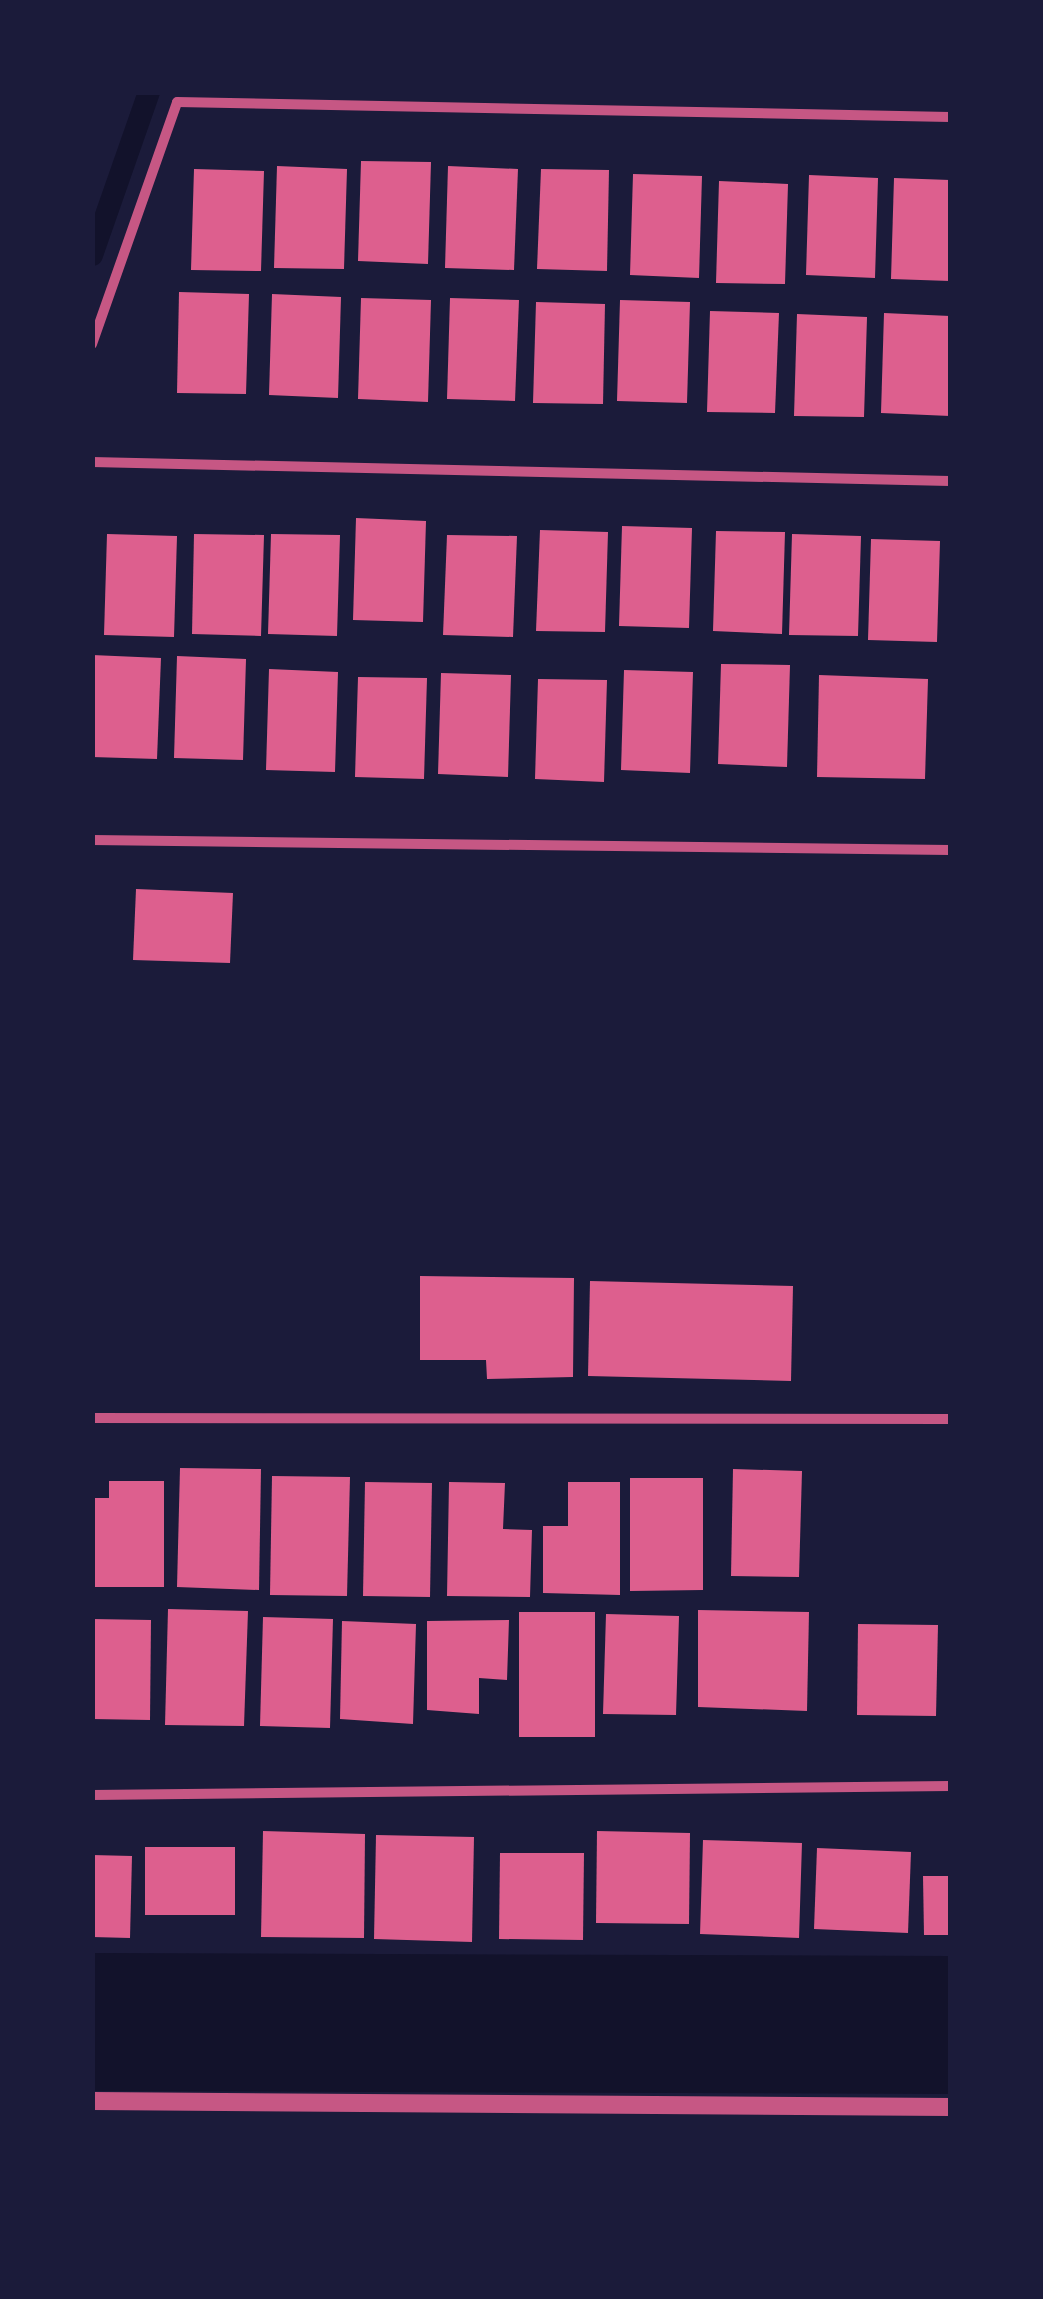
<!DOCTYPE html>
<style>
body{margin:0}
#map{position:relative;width:1043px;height:2299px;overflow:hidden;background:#1b1b3a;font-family:"Fira Sans",sans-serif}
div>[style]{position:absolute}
.stream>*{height:22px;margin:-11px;padding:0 11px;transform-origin:11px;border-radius:11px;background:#12122b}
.river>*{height:138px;margin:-69px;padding:0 69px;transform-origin:69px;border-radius:69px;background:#12122b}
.building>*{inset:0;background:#dd5f8e}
.minor>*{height:10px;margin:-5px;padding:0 5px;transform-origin:5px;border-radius:5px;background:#c65784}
.tertiary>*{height:18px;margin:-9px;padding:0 9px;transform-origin:9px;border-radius:9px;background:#c65784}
span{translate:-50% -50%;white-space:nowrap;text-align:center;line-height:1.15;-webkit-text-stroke:9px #1b1b3a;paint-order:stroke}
.frame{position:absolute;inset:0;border:95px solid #1b1b3a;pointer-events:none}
</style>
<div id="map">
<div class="stream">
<div style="left:92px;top:255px;width:173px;rotate:-70.7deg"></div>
</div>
<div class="river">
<div style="left:92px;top:2022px;width:858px;rotate:0.2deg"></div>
</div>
<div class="building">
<div style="clip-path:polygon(361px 161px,431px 162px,428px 264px,358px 261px)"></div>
<div style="clip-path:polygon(277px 166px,347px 169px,344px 269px,274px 268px)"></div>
<div style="clip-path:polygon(448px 166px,518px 169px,514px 270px,445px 268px)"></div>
<div style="clip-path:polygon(194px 169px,264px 171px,261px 271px,191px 270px)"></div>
<div style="clip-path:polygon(541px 169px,609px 170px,607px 271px,537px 269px)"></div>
<div style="clip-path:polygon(633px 174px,702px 176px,699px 278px,630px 275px)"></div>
<div style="clip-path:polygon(809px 175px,878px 178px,875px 278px,806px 275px)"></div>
<div style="clip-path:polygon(894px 178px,950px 180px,950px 281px,891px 279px)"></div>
<div style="clip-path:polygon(719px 181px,788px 184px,785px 284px,716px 283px)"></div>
<div style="clip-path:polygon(179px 292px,249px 294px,246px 394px,177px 393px)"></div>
<div style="clip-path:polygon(272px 294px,341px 297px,338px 398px,269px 395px)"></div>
<div style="clip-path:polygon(361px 298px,431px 300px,428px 402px,358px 399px)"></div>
<div style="clip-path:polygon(450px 298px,519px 300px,515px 401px,447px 399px)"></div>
<div style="clip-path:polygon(620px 300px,690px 302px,687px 403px,617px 401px)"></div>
<div style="clip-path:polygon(536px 302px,605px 304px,603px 404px,533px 403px)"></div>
<div style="clip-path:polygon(710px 311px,779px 313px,775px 413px,707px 412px)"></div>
<div style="clip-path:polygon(884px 313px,950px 316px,950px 416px,881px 413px)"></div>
<div style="clip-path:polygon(797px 314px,867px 317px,864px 417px,794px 416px)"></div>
<div style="clip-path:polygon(356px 518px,426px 521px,423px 622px,353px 620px)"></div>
<div style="clip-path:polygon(622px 526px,692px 528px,689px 628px,619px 626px)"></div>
<div style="clip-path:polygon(540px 530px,608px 532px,605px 632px,536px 631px)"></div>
<div style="clip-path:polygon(716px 531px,785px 532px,782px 634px,713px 631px)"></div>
<div style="clip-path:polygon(107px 534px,177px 536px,174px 637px,104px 635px)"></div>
<div style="clip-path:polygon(194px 534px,264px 535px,261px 636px,192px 634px)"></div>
<div style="clip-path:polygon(271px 534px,340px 535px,337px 636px,268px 634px)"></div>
<div style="clip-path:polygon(792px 534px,861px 536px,858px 636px,789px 635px)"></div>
<div style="clip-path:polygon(447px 535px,517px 536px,513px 637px,443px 635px)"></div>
<div style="clip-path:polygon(871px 539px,940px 541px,937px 642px,868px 640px)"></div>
<div style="clip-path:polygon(92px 655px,161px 658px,157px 759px,92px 757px)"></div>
<div style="clip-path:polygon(177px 656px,246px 659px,243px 760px,174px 758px)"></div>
<div style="clip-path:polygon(721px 664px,790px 665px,787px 767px,718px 764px)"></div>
<div style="clip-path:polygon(269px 669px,338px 672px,335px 772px,266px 770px)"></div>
<div style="clip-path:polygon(624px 670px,693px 672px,690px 773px,621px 770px)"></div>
<div style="clip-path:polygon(441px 673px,511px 675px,508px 777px,438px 774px)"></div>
<div style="clip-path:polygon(819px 675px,928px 679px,925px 779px,817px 777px)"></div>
<div style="clip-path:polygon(358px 677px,427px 678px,424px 779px,355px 777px)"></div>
<div style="clip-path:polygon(538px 679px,607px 680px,604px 782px,535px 779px)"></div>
<div style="clip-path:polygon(136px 889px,233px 893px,230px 963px,133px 960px)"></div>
<div style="clip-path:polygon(420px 1276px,574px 1278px,573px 1377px,487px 1379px,486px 1360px,420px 1360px)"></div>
<div style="clip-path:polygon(590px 1281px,793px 1286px,791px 1381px,588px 1376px)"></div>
<div style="clip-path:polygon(180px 1468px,261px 1469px,259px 1590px,177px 1587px)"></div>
<div style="clip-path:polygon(733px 1469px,802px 1471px,799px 1577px,731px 1576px)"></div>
<div style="clip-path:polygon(272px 1476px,350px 1477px,347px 1596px,270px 1595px)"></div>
<div style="clip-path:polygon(630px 1478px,703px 1478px,703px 1590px,630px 1591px)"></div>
<div style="clip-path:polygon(109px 1481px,164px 1481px,164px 1587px,92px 1587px,92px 1498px,109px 1498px)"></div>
<div style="clip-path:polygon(365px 1482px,432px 1483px,430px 1597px,363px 1596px)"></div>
<div style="clip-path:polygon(449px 1482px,505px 1483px,503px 1529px,532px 1530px,530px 1597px,447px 1596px)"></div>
<div style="clip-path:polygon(568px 1482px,620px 1482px,620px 1595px,543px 1593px,543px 1526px,568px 1526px)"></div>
<div style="clip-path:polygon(168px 1609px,248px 1611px,244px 1726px,165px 1725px)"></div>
<div style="clip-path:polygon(698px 1610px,809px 1612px,807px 1711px,698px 1707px)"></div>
<div style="clip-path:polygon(519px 1612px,595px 1612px,595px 1737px,519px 1737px)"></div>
<div style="clip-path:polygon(606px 1614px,679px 1616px,676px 1715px,603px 1714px)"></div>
<div style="clip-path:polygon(263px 1617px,333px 1619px,330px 1728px,260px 1726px)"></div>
<div style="clip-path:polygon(92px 1619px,151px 1620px,150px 1720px,92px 1719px)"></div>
<div style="clip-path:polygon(509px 1620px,507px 1680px,479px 1678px,479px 1714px,427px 1710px,427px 1621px)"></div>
<div style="clip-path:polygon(342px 1621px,416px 1624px,413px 1724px,340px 1719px)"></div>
<div style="clip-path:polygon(858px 1624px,938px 1625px,936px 1716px,857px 1715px)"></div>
<div style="clip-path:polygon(263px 1831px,365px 1834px,364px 1938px,261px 1937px)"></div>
<div style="clip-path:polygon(597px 1831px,690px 1833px,689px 1924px,596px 1923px)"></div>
<div style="clip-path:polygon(376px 1835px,474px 1837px,472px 1942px,374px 1939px)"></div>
<div style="clip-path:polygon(703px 1840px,802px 1843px,799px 1938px,700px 1934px)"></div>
<div style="clip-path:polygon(145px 1847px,235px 1847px,235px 1915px,145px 1915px)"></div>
<div style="clip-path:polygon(817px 1848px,911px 1852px,908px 1933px,814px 1929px)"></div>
<div style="clip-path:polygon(500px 1853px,584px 1853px,583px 1940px,499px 1939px)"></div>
<div style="clip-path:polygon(92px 1855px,132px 1856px,130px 1938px,92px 1937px)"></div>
<div style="clip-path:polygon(923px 1876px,950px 1876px,950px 1935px,924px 1935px)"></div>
</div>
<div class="minor">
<div style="left:92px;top:344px;width:256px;rotate:-70.6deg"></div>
<div style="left:177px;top:102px;width:773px;rotate:1.11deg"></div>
<div style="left:92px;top:462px;width:858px;rotate:1.27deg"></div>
<div style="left:92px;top:840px;width:858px;rotate:0.67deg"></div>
<div style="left:92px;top:1418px;width:858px;rotate:0.07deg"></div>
<div style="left:92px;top:1795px;width:858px;rotate:-0.6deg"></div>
</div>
<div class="tertiary">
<div style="left:92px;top:2101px;width:858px;rotate:0.4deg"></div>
</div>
<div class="frame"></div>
</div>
